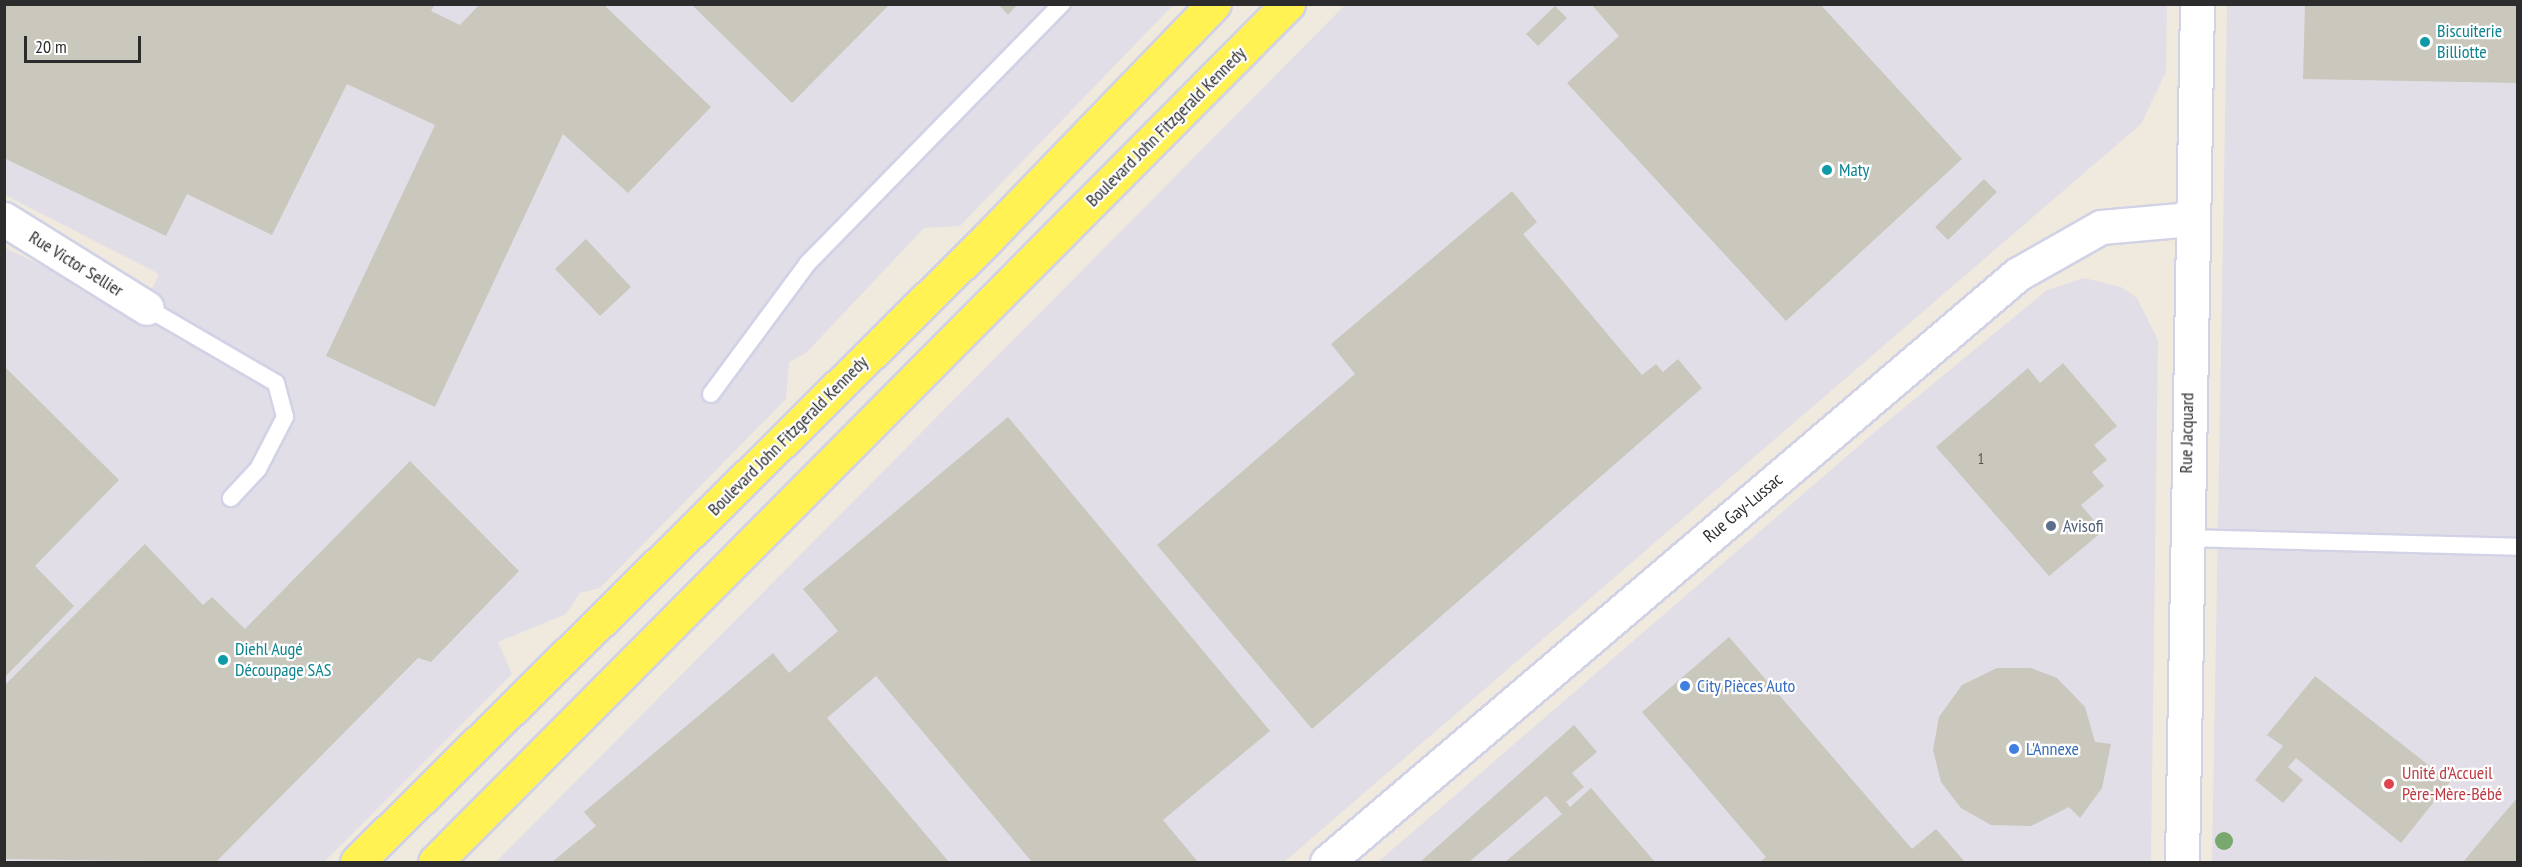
<!DOCTYPE html>
<meta charset="utf-8">
<style>
body{margin:0}
#map{position:relative;width:2522px;height:867px;overflow:hidden;background:#efeadd;font-family:"PT Sans Narrow",sans-serif}
div>[style]{position:absolute}
.industrial>*{inset:0;background:#e2dee7}
.building>*{inset:0;background:#cac7bc}
.roads{filter:drop-shadow(2px 0 #d2d2e6) drop-shadow(-2px 0 #d2d2e6) drop-shadow(0 2px #d2d2e6) drop-shadow(0 -2px #d2d2e6)}
.service>*{height:16px;margin:-8px;padding:0 8px;transform-origin:8px;border-radius:8px;background:#fff}
.minor>*{height:33px;margin:-16.5px;padding:0 16.5px;transform-origin:16.5px;border-radius:16.5px;background:#fff}
.primary>*{height:33px;margin:-16.5px;padding:0 16.5px;transform-origin:16.5px;border-radius:16.5px;background:#fff252}
.trees>*{width:18px;height:18px;margin:-9px;border-radius:50%;background:#78a86e}
.dots>*{width:16px;height:16px;translate:-50% -50%;box-sizing:border-box;border:3px solid #fff;border-radius:50%}
span{translate:-50% -50%;white-space:nowrap;text-align:center;line-height:1.15;-webkit-text-stroke:4.5px #fff;paint-order:stroke}
.number-label{font-size:15px;color:#545350}
.number-label span{-webkit-text-stroke-width:0}
.culture-label{font-size:18px;color:#0d838f}
.left{translate:0 -50%;text-align:left}
.street-label{font-size:18px;color:#2c2c2c}
.service-label{font-size:18px;color:#4e5e75}
.shop-label{font-size:18px;color:#366cbe}
.health-label{font-size:18px;color:#be3a42}
.frame{position:absolute;inset:0;border:6px solid #2c2c2c;pointer-events:none}
.scale{position:absolute;left:24px;top:36px;width:117px;height:27px;box-sizing:border-box;border:3px solid #2c2c2c;border-top:0;padding-left:8px;font-size:18px;line-height:21px;white-space:nowrap;color:#2c2c2c;-webkit-text-stroke:4px #fff;paint-order:stroke}
</style>
<div id="map">
<div class="industrial">
<div style="clip-path:polygon(5px 5px,1173px 5px,960px 226px,924px 228px,806px 353px,789px 362px,786px 399px,600px 588px,580px 593px,566px 614px,498px 642px,512px 674px,324px 862px,5px 862px,5px 248px,52px 270px,136px 322px,159px 274px,5px 195px)"></div>
<div style="clip-path:polygon(1345px 5px,2167px 5px,2166px 72px,2141px 124px,1284px 862px,496px 862px)"></div>
<div style="clip-path:polygon(2227px 5px,2517px 5px,2517px 862px,2212px 862px)"></div>
<div style="clip-path:polygon(2084px 278px,2121px 287px,2137px 298px,2158px 340px,2151px 862px,1378px 862px,1877px 430px,2047px 290px)"></div>
</div>
<div class="building">
<div style="clip-path:polygon(4px 4px,435px 4px,431px 11px,460px 25px,480px 4px,603px 4px,711px 107px,628px 193px,563px 134px,435px 407px,326px 356px,435px 125px,347px 84px,272px 235px,187px 194px,166px 236px,4px 158px)"></div>
<div style="clip-path:polygon(691px 4px,890px 4px,792px 103px)"></div>
<div style="clip-path:polygon(998px 4px,1018px 4px,1008px 15px)"></div>
<div style="clip-path:polygon(1591px 4px,1820px 4px,1962px 159px,1786px 321px,1567px 83px,1619px 36px)"></div>
<div style="clip-path:polygon(2305px 4px,2518px 4px,2518px 83px,2303px 79px)"></div>
<div style="clip-path:polygon(1555px 6px,1567px 18px,1538px 46px,1526px 34px)"></div>
<div style="clip-path:polygon(1984px 179px,1997px 192px,1948px 240px,1935px 227px)"></div>
<div style="clip-path:polygon(1512px 191px,1537px 222px,1523px 234px,1642px 375px,1656px 364px,1663px 372px,1678px 359px,1702px 388px,1312px 729px,1157px 545px,1355px 374px,1331px 344px)"></div>
<div style="clip-path:polygon(586px 239px,631px 287px,600px 316px,555px 269px)"></div>
<div style="clip-path:polygon(2063px 363px,2117px 426px,2094px 445px,2107px 460px,2092px 472px,2104px 486px,2081px 505px,2103px 531px,2049px 576px,1936px 447px,2028px 368px,2040px 383px)"></div>
<div style="clip-path:polygon(4px 366px,119px 480px,35px 566px,74px 606px,4px 678px)"></div>
<div style="clip-path:polygon(1008px 417px,1270px 731px,1163px 820px,1198px 862px,1032px 862px,876px 676px,827px 718px,949px 862px,552px 862px,596px 826px,584px 812px,773px 653px,789px 673px,838px 631px,803px 589px)"></div>
<div style="clip-path:polygon(410px 461px,519px 571px,431px 662px,418px 658px,216px 862px,4px 859px,4px 686px,145px 544px,203px 605px,212px 597px,245px 629px)"></div>
<div style="clip-path:polygon(1729px 637px,1912px 849px,1936px 829px,1965px 862px,1760px 862px,1766px 857px,1642px 712px)"></div>
<div style="clip-path:polygon(1997px 668px,2031px 668px,2057px 678px,2085px 707px,2095px 742px,2111px 744px,2102px 788px,2080px 818px,2069px 807px,2031px 826px,1991px 825px,1961px 808px,1941px 782px,1933px 750px,1939px 717px,1962px 685px)"></div>
<div style="clip-path:polygon(2315px 676px,2450px 782px,2401px 843px,2296px 758px,2288px 767px,2303px 780px,2283px 803px,2255px 780px,2283px 746px,2267px 735px)"></div>
<div style="clip-path:polygon(1574px 725px,1597px 752px,1572px 773px,1584px 787px,1566px 802px,1570px 807px,1591px 788px,1655px 862px,1505px 862px,1562px 814px,1546px 796px,1469px 862px,1420px 862px)"></div>
<div style="clip-path:polygon(2518px 797px,2518px 862px,2463px 862px,2494px 825px)"></div>
</div>
<div class="roads">
<div class="service">
<div style="left:147px;top:308px;width:149px;rotate:30.2deg"></div>
<div style="left:276px;top:383px;width:35px;rotate:75deg"></div>
<div style="left:285px;top:417px;width:59px;rotate:117.4deg"></div>
<div style="left:258px;top:469px;width:40px;rotate:133deg"></div>
<div style="left:711px;top:394px;width:163px;rotate:-53.5deg"></div>
<div style="left:808px;top:263px;width:363px;rotate:-45.6deg"></div>
<div style="left:2184px;top:538px;width:334px;rotate:1.5deg"></div>
</div>
<div class="minor">
<div style="left:4px;top:219px;width:168px;rotate:31.9deg"></div>
<div style="left:1327px;top:862px;width:907px;rotate:-40.4deg"></div>
<div style="left:2018px;top:274px;width:95px;rotate:-29.5deg"></div>
<div style="left:2101px;top:227px;width:90px;rotate:-5.1deg"></div>
<div style="left:2182px;top:862px;width:858px;rotate:-89deg"></div>
</div>
<div class="primary">
<div style="left:357px;top:862px;width:885px;rotate:-44.68deg"></div>
<div style="left:986px;top:240px;width:328px;rotate:-46deg"></div>
<div style="left:435px;top:862px;width:1210px;rotate:-45.17deg"></div>
</div>
</div>
<div class="trees">
<div style="left:2224px;top:841px"></div>
</div>
<div class="dots">
<div style="left:2425px;top:42px;background:#0f9aa8"></div>
<div style="left:1827px;top:170px;background:#0f9aa8"></div>
<div style="left:2051px;top:526px;background:#5c6f8a"></div>
<div style="left:223px;top:660px;background:#0f9aa8"></div>
<div style="left:1685px;top:686px;background:#3f7fe0"></div>
<div style="left:2014px;top:749px;background:#3f7fe0"></div>
<div style="left:2389px;top:784px;background:#e0444e"></div>
</div>
<div class="number-label">
<span style="left:1981px;top:459px">1</span>
</div>
<div class="culture-label">
<span class="left" style="left:2437px;top:42px">Biscuiterie<br>Billiotte</span>
<span class="left" style="left:1839px;top:170px">Maty</span>
<span class="left" style="left:235px;top:660px">Diehl Augé<br>Découpage SAS</span>
</div>
<div class="street-label">
<span style="left:1166px;top:127px;rotate:-45deg">Boulevard John Fitzgerald Kennedy</span>
<span style="left:76px;top:264px;rotate:32deg">Rue Victor Sellier</span>
<span style="left:2187px;top:433px;rotate:-89deg">Rue Jacquard</span>
<span style="left:788px;top:436px;rotate:-45deg">Boulevard John Fitzgerald Kennedy</span>
<span style="left:1743px;top:508px;rotate:-40deg">Rue Gay-Lussac</span>
</div>
<div class="service-label">
<span class="left" style="left:2063px;top:526px">Avisofi</span>
</div>
<div class="shop-label">
<span class="left" style="left:1697px;top:686px">City Pièces Auto</span>
<span class="left" style="left:2026px;top:749px">L'Annexe</span>
</div>
<div class="health-label">
<span class="left" style="left:2402px;top:784px">Unité d’Accueil<br>Père-Mère-Bébé</span>
</div>
<div class="frame"></div>
<div class="scale">20 m</div>
</div>
